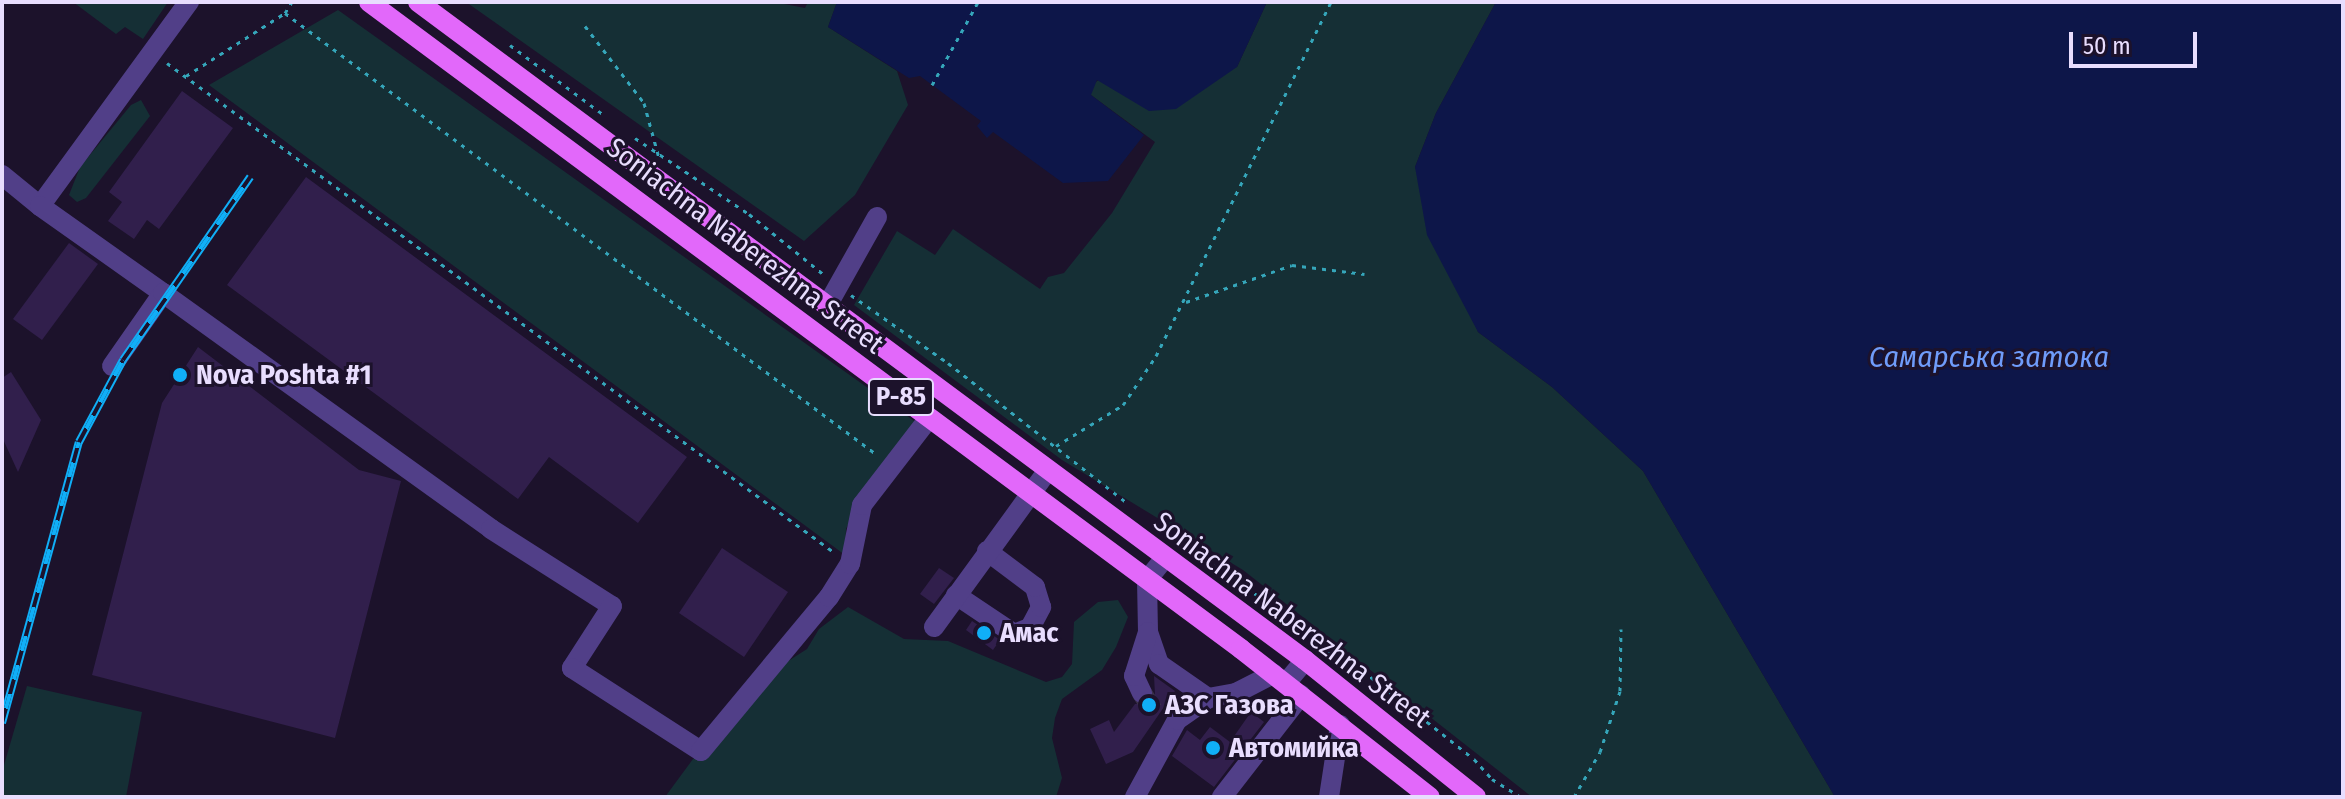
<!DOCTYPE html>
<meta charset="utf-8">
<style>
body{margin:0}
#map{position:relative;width:2345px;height:799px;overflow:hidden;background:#1c122b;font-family:"Fira Sans Condensed",sans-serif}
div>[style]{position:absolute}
.green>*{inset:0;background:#152f35}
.water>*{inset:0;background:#0d1649}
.building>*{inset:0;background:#311f4c}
.minor-tunnel>*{height:20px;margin-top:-10px;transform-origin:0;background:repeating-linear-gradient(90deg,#3b304b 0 20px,transparent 0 30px)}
.path>*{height:3px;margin-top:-1.5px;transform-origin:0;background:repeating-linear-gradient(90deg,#35a6ba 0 4px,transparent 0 10px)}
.minor>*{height:20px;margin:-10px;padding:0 10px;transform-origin:10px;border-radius:10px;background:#513f88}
.major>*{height:20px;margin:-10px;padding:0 10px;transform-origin:10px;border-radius:10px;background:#e268fa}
.rail>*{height:8px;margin-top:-4px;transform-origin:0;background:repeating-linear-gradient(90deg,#1c122b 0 15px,#10aff7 0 30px);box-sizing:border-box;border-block:2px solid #10aff7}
.dots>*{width:22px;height:22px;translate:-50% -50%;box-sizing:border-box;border:4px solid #1c122b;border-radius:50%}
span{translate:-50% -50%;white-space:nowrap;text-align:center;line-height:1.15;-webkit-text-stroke:6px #1c122b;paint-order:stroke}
.shield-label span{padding:2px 6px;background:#1c122b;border:2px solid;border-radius:6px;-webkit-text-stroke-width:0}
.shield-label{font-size:26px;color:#e8ddfe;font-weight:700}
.street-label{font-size:28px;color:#e8ddfe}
.poi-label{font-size:28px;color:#e8ddfe;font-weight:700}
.left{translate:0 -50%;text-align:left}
.water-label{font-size:30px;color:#6f9cfa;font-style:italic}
.frame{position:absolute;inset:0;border:4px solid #e8ddfe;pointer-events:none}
.scale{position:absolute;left:2069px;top:32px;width:128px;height:36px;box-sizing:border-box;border:4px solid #e8ddfe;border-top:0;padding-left:10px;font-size:24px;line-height:28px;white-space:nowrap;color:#e8ddfe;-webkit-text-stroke:6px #1c122b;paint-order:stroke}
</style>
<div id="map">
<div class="green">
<div style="clip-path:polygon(73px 2px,168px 2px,143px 39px,125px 27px,116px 34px)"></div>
<div style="clip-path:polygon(466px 2px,774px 2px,805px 8px,808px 2px,837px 2px,828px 27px,897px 71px,908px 105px,855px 195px,804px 241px)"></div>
<div style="clip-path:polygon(1267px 2px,1496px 2px,1436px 113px,1415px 167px,1478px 332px,1552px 387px,1643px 471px,1835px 797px,1532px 797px,1243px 570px,1062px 460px,854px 305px,897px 231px,935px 255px,953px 229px,1040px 289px,1048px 277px,1064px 273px,1112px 213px,1155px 142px,1091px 95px,1091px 86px,1101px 78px,1237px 67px)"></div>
<div style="clip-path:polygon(338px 10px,917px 423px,859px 501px,846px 529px,845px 555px,209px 85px)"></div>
<div style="clip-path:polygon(141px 100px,150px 116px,86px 198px,77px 202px,69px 195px,80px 167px,131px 105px)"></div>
<div style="clip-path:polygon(1118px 600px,1128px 617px,1116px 647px,1102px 670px,1062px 699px,1055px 718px,1052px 738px,1062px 778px,1056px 797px,665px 797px,693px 759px,711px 750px,782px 665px,807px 649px,819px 629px,848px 607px,904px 639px,948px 641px,1046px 682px,1062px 677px,1072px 664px,1074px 622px,1098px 602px)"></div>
<div style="clip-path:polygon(27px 686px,142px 712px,126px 797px,2px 797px,2px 772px)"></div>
</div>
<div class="water">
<div style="clip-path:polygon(837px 2px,1267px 2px,1237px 67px,1176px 109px,1149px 111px,1097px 80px,1091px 95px,1144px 135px,1108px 181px,1063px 183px,993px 132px,987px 138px,977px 126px,981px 121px,920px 76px,909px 78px,828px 27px)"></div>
<div style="clip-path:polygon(1496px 2px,2343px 2px,2343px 797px,1835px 797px,1643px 471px,1552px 387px,1478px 332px,1427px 235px,1415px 167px,1436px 113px)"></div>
</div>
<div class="building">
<div style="clip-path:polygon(182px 91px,233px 128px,159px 229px,147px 220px,134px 239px,108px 221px,122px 202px,109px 192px)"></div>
<div style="clip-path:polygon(306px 177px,687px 457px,638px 523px,549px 457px,518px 499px,227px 285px)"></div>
<div style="clip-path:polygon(69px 243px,98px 264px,42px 340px,13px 319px)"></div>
<div style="clip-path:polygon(198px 347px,359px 470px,401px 481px,335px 738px,92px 675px,162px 403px)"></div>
<div style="clip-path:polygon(11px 372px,41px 420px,18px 472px,2px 437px,2px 378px)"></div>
<div style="clip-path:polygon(722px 548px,788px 592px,744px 657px,679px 613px)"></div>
<div style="clip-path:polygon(939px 568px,954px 578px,934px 604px,920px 594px)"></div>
<div style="clip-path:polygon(972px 621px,1000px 640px,993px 650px,966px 630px)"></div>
<div style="clip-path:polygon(1154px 676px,1175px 691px,1133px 752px,1106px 764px,1090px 729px,1109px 720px,1114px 732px,1135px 704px,1148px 704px,1155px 695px)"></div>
<div style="clip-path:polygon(1251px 712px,1264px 722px,1214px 787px,1172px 756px,1187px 730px,1200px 740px,1210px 727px,1230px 742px)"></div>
</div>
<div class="minor-tunnel">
<div style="left:1142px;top:693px;width:28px;rotate:58deg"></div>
</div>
<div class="path">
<div style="left:285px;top:13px;width:737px;rotate:36.73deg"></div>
<div style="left:585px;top:26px;width:97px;rotate:52.5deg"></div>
<div style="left:644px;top:103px;width:57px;rotate:74.7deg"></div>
<div style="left:510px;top:45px;width:117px;rotate:36.7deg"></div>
<div style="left:167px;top:63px;width:828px;rotate:36.26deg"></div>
<div style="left:186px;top:76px;width:117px;rotate:-32.5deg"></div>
<div style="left:285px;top:13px;width:13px;rotate:-58deg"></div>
<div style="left:932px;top:85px;width:95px;rotate:-61deg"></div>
<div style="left:635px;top:138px;width:137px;rotate:33.7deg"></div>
<div style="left:749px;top:214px;width:95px;rotate:39deg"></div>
<div style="left:851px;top:295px;width:118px;rotate:35deg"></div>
<div style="left:948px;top:363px;width:226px;rotate:38deg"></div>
<div style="left:1186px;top:302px;width:112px;rotate:-19.2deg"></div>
<div style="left:1292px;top:265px;width:73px;rotate:7.1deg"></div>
<div style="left:1056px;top:446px;width:79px;rotate:-31.5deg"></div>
<div style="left:1123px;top:405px;width:59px;rotate:-56deg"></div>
<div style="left:1156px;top:356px;width:395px;rotate:-63.7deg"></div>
<div style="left:1180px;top:543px;width:104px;rotate:34deg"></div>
<div style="left:1266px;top:601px;width:48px;rotate:41.6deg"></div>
<div style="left:1327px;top:652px;width:52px;rotate:30deg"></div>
<div style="left:1372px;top:678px;width:130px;rotate:38.5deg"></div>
<div style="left:1474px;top:759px;width:27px;rotate:48deg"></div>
<div style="left:1492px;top:779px;width:34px;rotate:32deg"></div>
<div style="left:1574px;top:797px;width:52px;rotate:-60deg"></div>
<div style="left:1600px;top:752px;width:64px;rotate:-71.8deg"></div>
<div style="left:1620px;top:691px;width:62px;rotate:-89.1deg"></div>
</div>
<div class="minor">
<div style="left:2px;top:175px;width:49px;rotate:39.2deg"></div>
<div style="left:40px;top:206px;width:253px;rotate:-53.9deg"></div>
<div style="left:40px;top:206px;width:151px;rotate:35.3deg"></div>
<div style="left:163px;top:293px;width:89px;rotate:124.9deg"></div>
<div style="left:163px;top:293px;width:404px;rotate:35.7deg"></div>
<div style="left:491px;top:529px;width:143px;rotate:32.5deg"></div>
<div style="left:612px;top:606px;width:74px;rotate:122.8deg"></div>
<div style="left:572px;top:668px;width:153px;rotate:32.8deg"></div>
<div style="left:701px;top:751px;width:200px;rotate:-50.3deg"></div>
<div style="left:829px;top:597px;width:39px;rotate:-58deg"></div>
<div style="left:850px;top:564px;width:60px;rotate:-78.5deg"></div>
<div style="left:862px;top:505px;width:110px;rotate:-52.4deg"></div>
<div style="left:827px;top:306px;width:102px;rotate:-60.7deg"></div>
<div style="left:1164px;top:559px;width:27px;rotate:129deg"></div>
<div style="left:1147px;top:580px;width:52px;rotate:88.9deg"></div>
<div style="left:1148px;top:632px;width:34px;rotate:71deg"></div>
<div style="left:1159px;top:664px;width:60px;rotate:34.8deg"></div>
<div style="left:1208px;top:698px;width:28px;rotate:-10deg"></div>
<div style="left:1236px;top:693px;width:42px;rotate:-27.2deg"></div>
<div style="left:956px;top:595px;width:70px;rotate:33.9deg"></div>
<div style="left:1014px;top:634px;width:17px;rotate:-21deg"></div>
<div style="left:1030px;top:628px;width:24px;rotate:-62deg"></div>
<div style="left:1041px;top:607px;width:21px;rotate:-107deg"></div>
<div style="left:1035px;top:587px;width:60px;rotate:-143.1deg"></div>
<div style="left:934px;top:627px;width:194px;rotate:-54deg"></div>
<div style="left:1286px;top:683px;width:30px;rotate:-50deg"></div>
<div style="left:1142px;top:693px;width:19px;rotate:-115deg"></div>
<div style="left:1134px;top:676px;width:46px;rotate:-72.3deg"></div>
<div style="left:1135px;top:797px;width:88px;rotate:-61.4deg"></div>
<div style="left:1177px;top:720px;width:38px;rotate:-35deg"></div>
<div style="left:1222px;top:797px;width:129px;rotate:-52.2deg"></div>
<div style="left:1329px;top:797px;width:73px;rotate:-81.3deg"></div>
</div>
<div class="major">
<div style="left:369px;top:2px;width:1086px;rotate:36.57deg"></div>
<div style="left:1241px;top:649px;width:240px;rotate:38.1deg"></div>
<div style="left:418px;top:2px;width:1104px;rotate:36.57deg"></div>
<div style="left:1305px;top:660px;width:219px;rotate:38.7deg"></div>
</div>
<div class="rail">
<div style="left:2px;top:723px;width:291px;rotate:-74.7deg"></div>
<div style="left:79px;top:442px;width:93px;rotate:-61.8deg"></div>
<div style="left:123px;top:360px;width:223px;rotate:-55.2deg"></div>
</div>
<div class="dots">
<div style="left:180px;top:375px;background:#10aff7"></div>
<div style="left:984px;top:633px;background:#10aff7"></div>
<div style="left:1149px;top:705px;background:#10aff7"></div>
<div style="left:1213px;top:748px;background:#10aff7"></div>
</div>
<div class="shield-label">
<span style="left:901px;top:397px">Р-85</span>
</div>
<div class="street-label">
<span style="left:745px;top:246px;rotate:37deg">Soniachna Naberezhna Street</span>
<span style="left:1292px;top:620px;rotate:37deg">Soniachna Naberezhna Street</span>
</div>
<div class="poi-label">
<span class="left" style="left:196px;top:375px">Nova Poshta #1</span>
<span class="left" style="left:1000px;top:633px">Амас</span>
<span class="left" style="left:1165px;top:705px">АЗС Газова</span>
<span class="left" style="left:1229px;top:748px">Автомийка</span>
</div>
<div class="water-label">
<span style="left:1989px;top:357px">Самарська затока</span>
</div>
<div class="frame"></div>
<div class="scale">50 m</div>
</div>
